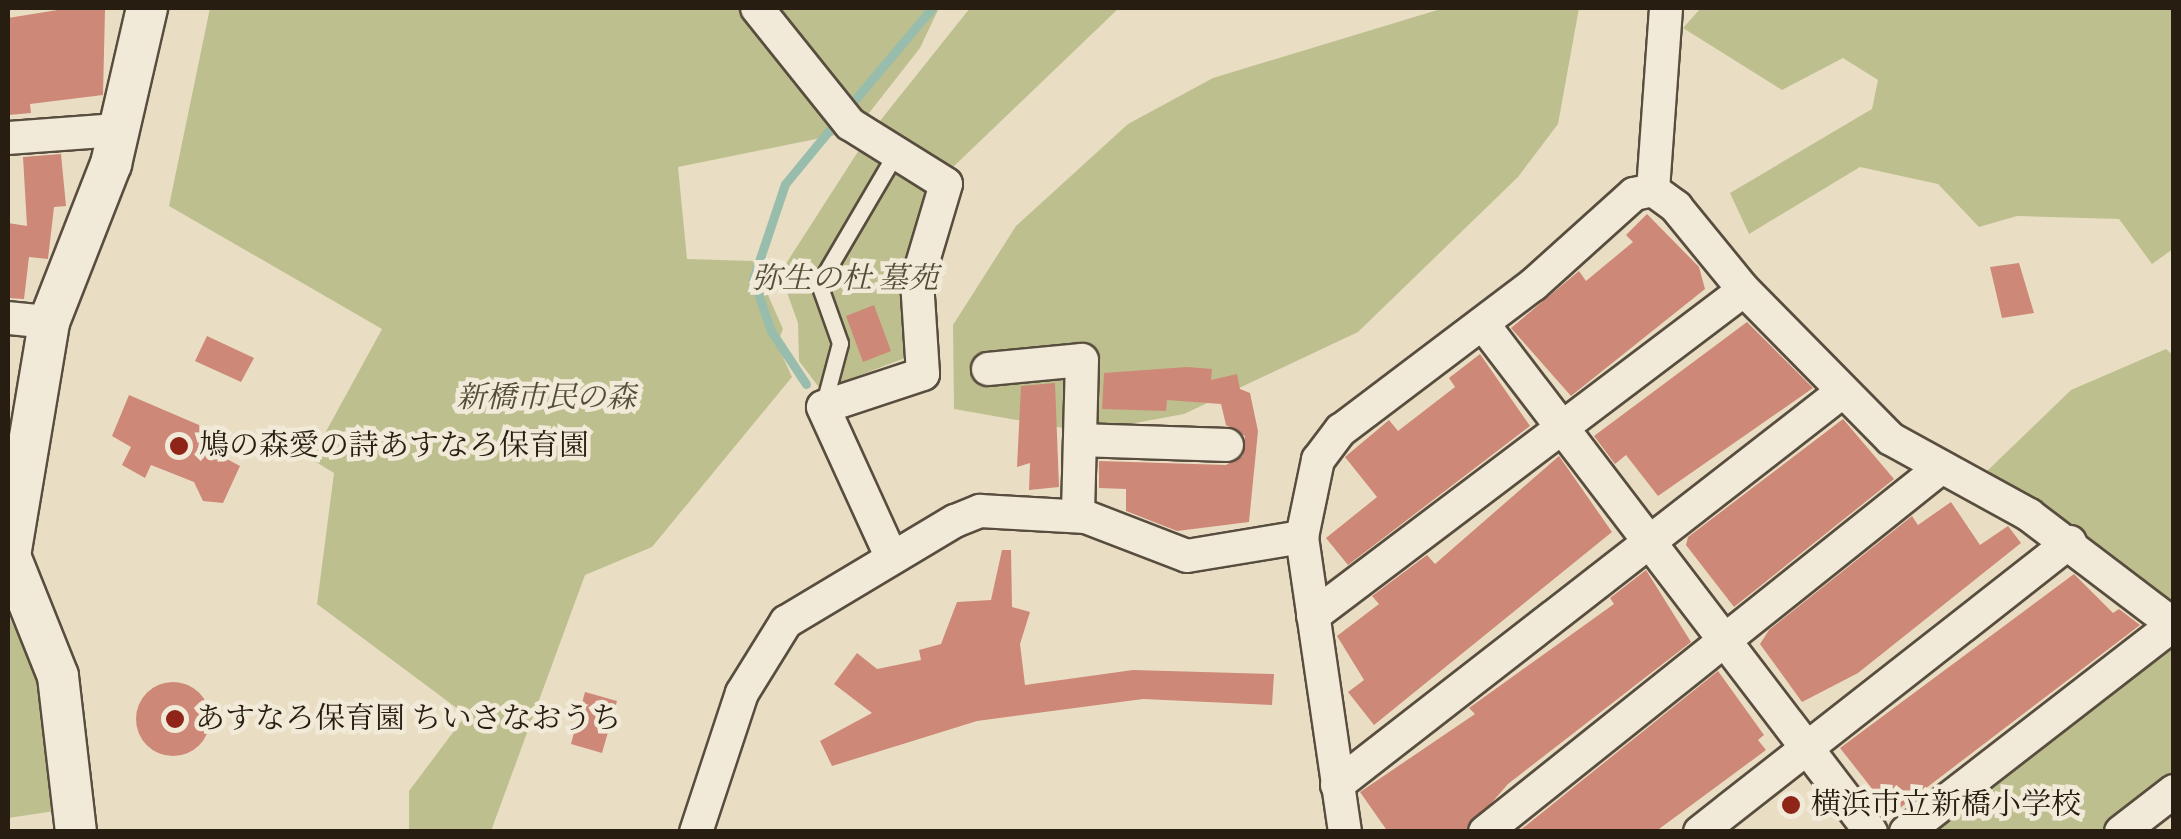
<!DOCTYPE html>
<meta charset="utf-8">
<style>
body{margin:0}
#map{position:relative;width:2181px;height:839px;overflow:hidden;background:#e9dec3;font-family:"IM FELL French Canon","Noto Serif JP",serif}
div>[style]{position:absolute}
.green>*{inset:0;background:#bebf8f}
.stream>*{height:9px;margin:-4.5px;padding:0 4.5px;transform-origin:4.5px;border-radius:4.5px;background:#99bdad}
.building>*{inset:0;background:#ce8877}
.round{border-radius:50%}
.roads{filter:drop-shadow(2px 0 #584d3e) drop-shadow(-2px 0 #584d3e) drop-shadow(0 2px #584d3e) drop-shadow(0 -2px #584d3e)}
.service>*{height:15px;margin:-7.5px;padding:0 7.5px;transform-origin:7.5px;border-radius:7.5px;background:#f1ead8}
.minor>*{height:32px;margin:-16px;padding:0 16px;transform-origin:16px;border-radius:16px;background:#f1ead8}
.tertiary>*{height:40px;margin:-20px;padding:0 20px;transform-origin:20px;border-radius:20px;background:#f1ead8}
.dots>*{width:28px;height:28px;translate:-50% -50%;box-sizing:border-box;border:5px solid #f1ead8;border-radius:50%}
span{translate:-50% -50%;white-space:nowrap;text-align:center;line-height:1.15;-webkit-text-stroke:9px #f1ead8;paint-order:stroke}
.park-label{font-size:30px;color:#554e37;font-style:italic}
.poi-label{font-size:30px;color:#281d11}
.left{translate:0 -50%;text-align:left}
.frame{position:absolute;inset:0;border:10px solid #281d11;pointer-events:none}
</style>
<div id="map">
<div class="green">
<div style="clip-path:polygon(210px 8px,939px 8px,920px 48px,855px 131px,678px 167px,687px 259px,753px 261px,783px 329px,777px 344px,792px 377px,652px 547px,585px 575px,491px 831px,409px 831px,409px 791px,466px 715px,317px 604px,334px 473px,311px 459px,382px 329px,169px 206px)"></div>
<div style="clip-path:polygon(970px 8px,1119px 8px,925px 194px,902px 271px,905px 358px,821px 390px,799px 361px,798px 323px,780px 273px,868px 136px)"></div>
<div style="clip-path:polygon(1444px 8px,1579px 8px,1558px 124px,1518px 177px,1358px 332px,1184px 414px,1086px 432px,954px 409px,953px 325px,1016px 226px,1128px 124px,1213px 78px)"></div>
<div style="clip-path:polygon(1701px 8px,2173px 8px,2173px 249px,2152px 264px,2119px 219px,2017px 216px,1979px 227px,1938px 184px,1860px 167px,1749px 234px,1730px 193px,1872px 109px,1878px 80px,1843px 58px,1782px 90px,1683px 28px)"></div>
<div style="clip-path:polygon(2166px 349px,2174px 356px,2173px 619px,2103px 551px,1985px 473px,2071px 390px)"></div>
<div style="clip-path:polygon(8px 614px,36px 676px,55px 811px,8px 818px)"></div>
<div style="clip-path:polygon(2173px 640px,2173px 776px,2100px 831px,1924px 832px)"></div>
</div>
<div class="stream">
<div style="left:847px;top:109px;width:132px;rotate:-49.9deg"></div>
<div style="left:806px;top:384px;width:64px;rotate:-123.4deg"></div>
<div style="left:771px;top:331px;width:55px;rotate:-109.1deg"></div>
<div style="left:753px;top:279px;width:100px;rotate:-71.4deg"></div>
<div style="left:785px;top:184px;width:82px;rotate:-50.5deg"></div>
</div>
<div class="building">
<div style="clip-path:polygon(70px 8px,105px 10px,103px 95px,30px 104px,31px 113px,8px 115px,8px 18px)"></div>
<div style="clip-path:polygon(61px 154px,66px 206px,54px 207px,48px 259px,29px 257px,24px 299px,8px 298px,8px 223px,27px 226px,23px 157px)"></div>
<div style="clip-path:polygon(1647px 214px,1699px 267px,1705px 289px,1571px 396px,1511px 328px,1579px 271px,1586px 281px,1633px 242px,1626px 235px)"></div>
<div style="clip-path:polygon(2019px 263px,2034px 313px,2002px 318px,1990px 267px)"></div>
<div style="clip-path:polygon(874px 305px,891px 351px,863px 362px,846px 316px)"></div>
<div style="clip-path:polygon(1747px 322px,1813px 388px,1658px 496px,1626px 455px,1615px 464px,1594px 436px)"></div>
<div style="clip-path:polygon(207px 336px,254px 358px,241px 382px,195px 361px)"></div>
<div style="clip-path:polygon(1480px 354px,1530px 426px,1348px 565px,1326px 538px,1377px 497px,1345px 457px,1389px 420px,1398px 431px,1455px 387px,1449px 378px)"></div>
<div style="clip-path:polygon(1187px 367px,1212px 369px,1211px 380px,1237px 374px,1240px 389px,1250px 393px,1258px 431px,1249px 522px,1177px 531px,1126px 511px,1126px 489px,1099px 488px,1099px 461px,1226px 465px,1243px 456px,1245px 436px,1226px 425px,1221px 404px,1167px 400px,1166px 411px,1102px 409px,1104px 373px)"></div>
<div style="clip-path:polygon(1055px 383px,1059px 487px,1029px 490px,1030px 463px,1017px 467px,1021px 386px)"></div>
<div style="clip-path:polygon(129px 395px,227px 437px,225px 458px,240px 466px,223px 503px,203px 501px,194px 482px,151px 465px,145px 478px,122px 465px,131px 447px,112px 436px)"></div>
<div style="clip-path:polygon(1843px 419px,1894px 479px,1734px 607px,1686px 545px,1688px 537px)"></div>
<div style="clip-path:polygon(1559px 456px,1612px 532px,1374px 725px,1348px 692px,1364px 680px,1337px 636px,1379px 604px,1372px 596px,1427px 555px,1435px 564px)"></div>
<div style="clip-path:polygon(1951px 502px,1980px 545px,2008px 526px,2021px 543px,1858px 673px,1802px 702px,1760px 644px,1769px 630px,1912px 516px,1918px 525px)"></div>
<div style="clip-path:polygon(1002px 550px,1011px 550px,1012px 607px,1030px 612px,1020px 644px,1025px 685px,1133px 670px,1274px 674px,1272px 705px,1143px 699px,977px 721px,832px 766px,820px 741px,872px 713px,834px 684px,857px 653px,877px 669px,921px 660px,919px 650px,941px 644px,957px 602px,991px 600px)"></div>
<div style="clip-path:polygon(1646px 570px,1691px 642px,1508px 784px,1466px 832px,1388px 832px,1360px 792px,1475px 714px,1469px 708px,1614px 604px,1610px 598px)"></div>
<div style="clip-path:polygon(2074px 574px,2113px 613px,2119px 609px,2140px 625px,1892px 814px,1840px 748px)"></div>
<div style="clip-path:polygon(1718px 671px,1764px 735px,1758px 740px,1766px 750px,1655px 832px,1518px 832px)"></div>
<div class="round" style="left:136px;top:682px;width:74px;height:74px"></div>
<div style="clip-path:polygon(585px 692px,617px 701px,602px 753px,571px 744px)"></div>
</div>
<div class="roads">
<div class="service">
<div style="left:823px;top:407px;width:66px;rotate:-75.1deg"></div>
<div style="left:840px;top:343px;width:63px;rotate:-109.6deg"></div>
<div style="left:819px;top:284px;width:152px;rotate:-59.6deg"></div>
</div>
<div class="minor">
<div style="left:757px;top:8px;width:149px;rotate:51.3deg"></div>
<div style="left:850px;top:124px;width:113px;rotate:32deg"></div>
<div style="left:946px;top:184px;width:101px;rotate:106.6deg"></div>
<div style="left:917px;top:281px;width:93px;rotate:86.3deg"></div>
<div style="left:923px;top:374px;width:105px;rotate:161.7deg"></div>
<div style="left:823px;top:407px;width:164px;rotate:65.5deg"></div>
<div style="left:8px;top:138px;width:110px;rotate:-4.2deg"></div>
<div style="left:1653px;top:190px;width:182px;rotate:-85.9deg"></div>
<div style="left:8px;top:318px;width:41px;rotate:5.6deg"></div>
<div style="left:1483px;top:324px;width:639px;rotate:52.63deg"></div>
<div style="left:988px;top:369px;width:94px;rotate:-5.5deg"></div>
<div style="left:1082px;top:360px;width:156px;rotate:91.5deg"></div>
<div style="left:1080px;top:440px;width:147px;rotate:1.9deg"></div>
<div style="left:1313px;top:616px;width:540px;rotate:-37.1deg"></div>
<div style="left:1337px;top:785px;width:640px;rotate:-37.89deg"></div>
<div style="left:696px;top:832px;width:146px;rotate:-71.7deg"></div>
<div style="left:742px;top:693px;width:84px;rotate:-58.2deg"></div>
<div style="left:786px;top:622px;width:197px;rotate:-30.9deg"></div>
<div style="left:955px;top:521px;width:27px;rotate:-22deg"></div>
<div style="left:980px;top:511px;width:106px;rotate:3.2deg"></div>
<div style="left:1086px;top:517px;width:108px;rotate:21.1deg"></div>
<div style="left:1187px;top:556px;width:117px;rotate:-9.4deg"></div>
<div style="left:1345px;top:832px;width:298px;rotate:-98.3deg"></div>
<div style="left:1302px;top:537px;width:79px;rotate:-78.3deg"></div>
<div style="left:1318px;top:460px;width:38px;rotate:-53deg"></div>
<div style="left:1341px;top:430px;width:241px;rotate:-37.1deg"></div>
<div style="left:1533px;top:285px;width:136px;rotate:-42deg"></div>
<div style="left:1634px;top:194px;width:19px;rotate:-12deg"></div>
<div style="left:1653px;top:190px;width:29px;rotate:36deg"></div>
<div style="left:1676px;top:207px;width:107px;rotate:50.7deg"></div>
<div style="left:1744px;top:290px;width:209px;rotate:45.4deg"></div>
<div style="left:1891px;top:439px;width:158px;rotate:28.8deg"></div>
<div style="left:2029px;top:515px;width:182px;rotate:37.2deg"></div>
<div style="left:1485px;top:832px;width:581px;rotate:-38.64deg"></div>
<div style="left:1700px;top:832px;width:470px;rotate:-38.1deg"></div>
<div style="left:1906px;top:832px;width:338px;rotate:-37.8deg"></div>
<div style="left:2121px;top:832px;width:67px;rotate:-37.7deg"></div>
</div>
<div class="tertiary">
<div style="left:76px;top:832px;width:157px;rotate:-96.6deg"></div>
<div style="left:58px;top:676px;width:129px;rotate:-111.8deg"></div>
<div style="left:10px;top:556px;width:237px;rotate:-80.5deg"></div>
<div style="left:49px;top:322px;width:170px;rotate:-68.6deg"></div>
<div style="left:111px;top:164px;width:160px;rotate:-77deg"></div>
</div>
</div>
<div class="dots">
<div style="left:179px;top:446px;background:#8f2418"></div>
<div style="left:175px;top:719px;background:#8f2418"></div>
<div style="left:1791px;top:805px;background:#8f2418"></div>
</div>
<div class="park-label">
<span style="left:845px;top:279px">弥生の杜 墓苑</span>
<span style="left:546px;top:398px">新橋市民の森</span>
</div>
<div class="poi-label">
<span class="left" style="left:199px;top:446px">鳩の森愛の詩あすなろ保育園</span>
<span class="left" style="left:195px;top:719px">あすなろ保育園 ちいさなおうち</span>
<span class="left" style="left:1811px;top:805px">横浜市立新橋小学校</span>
</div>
<div class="frame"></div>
</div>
